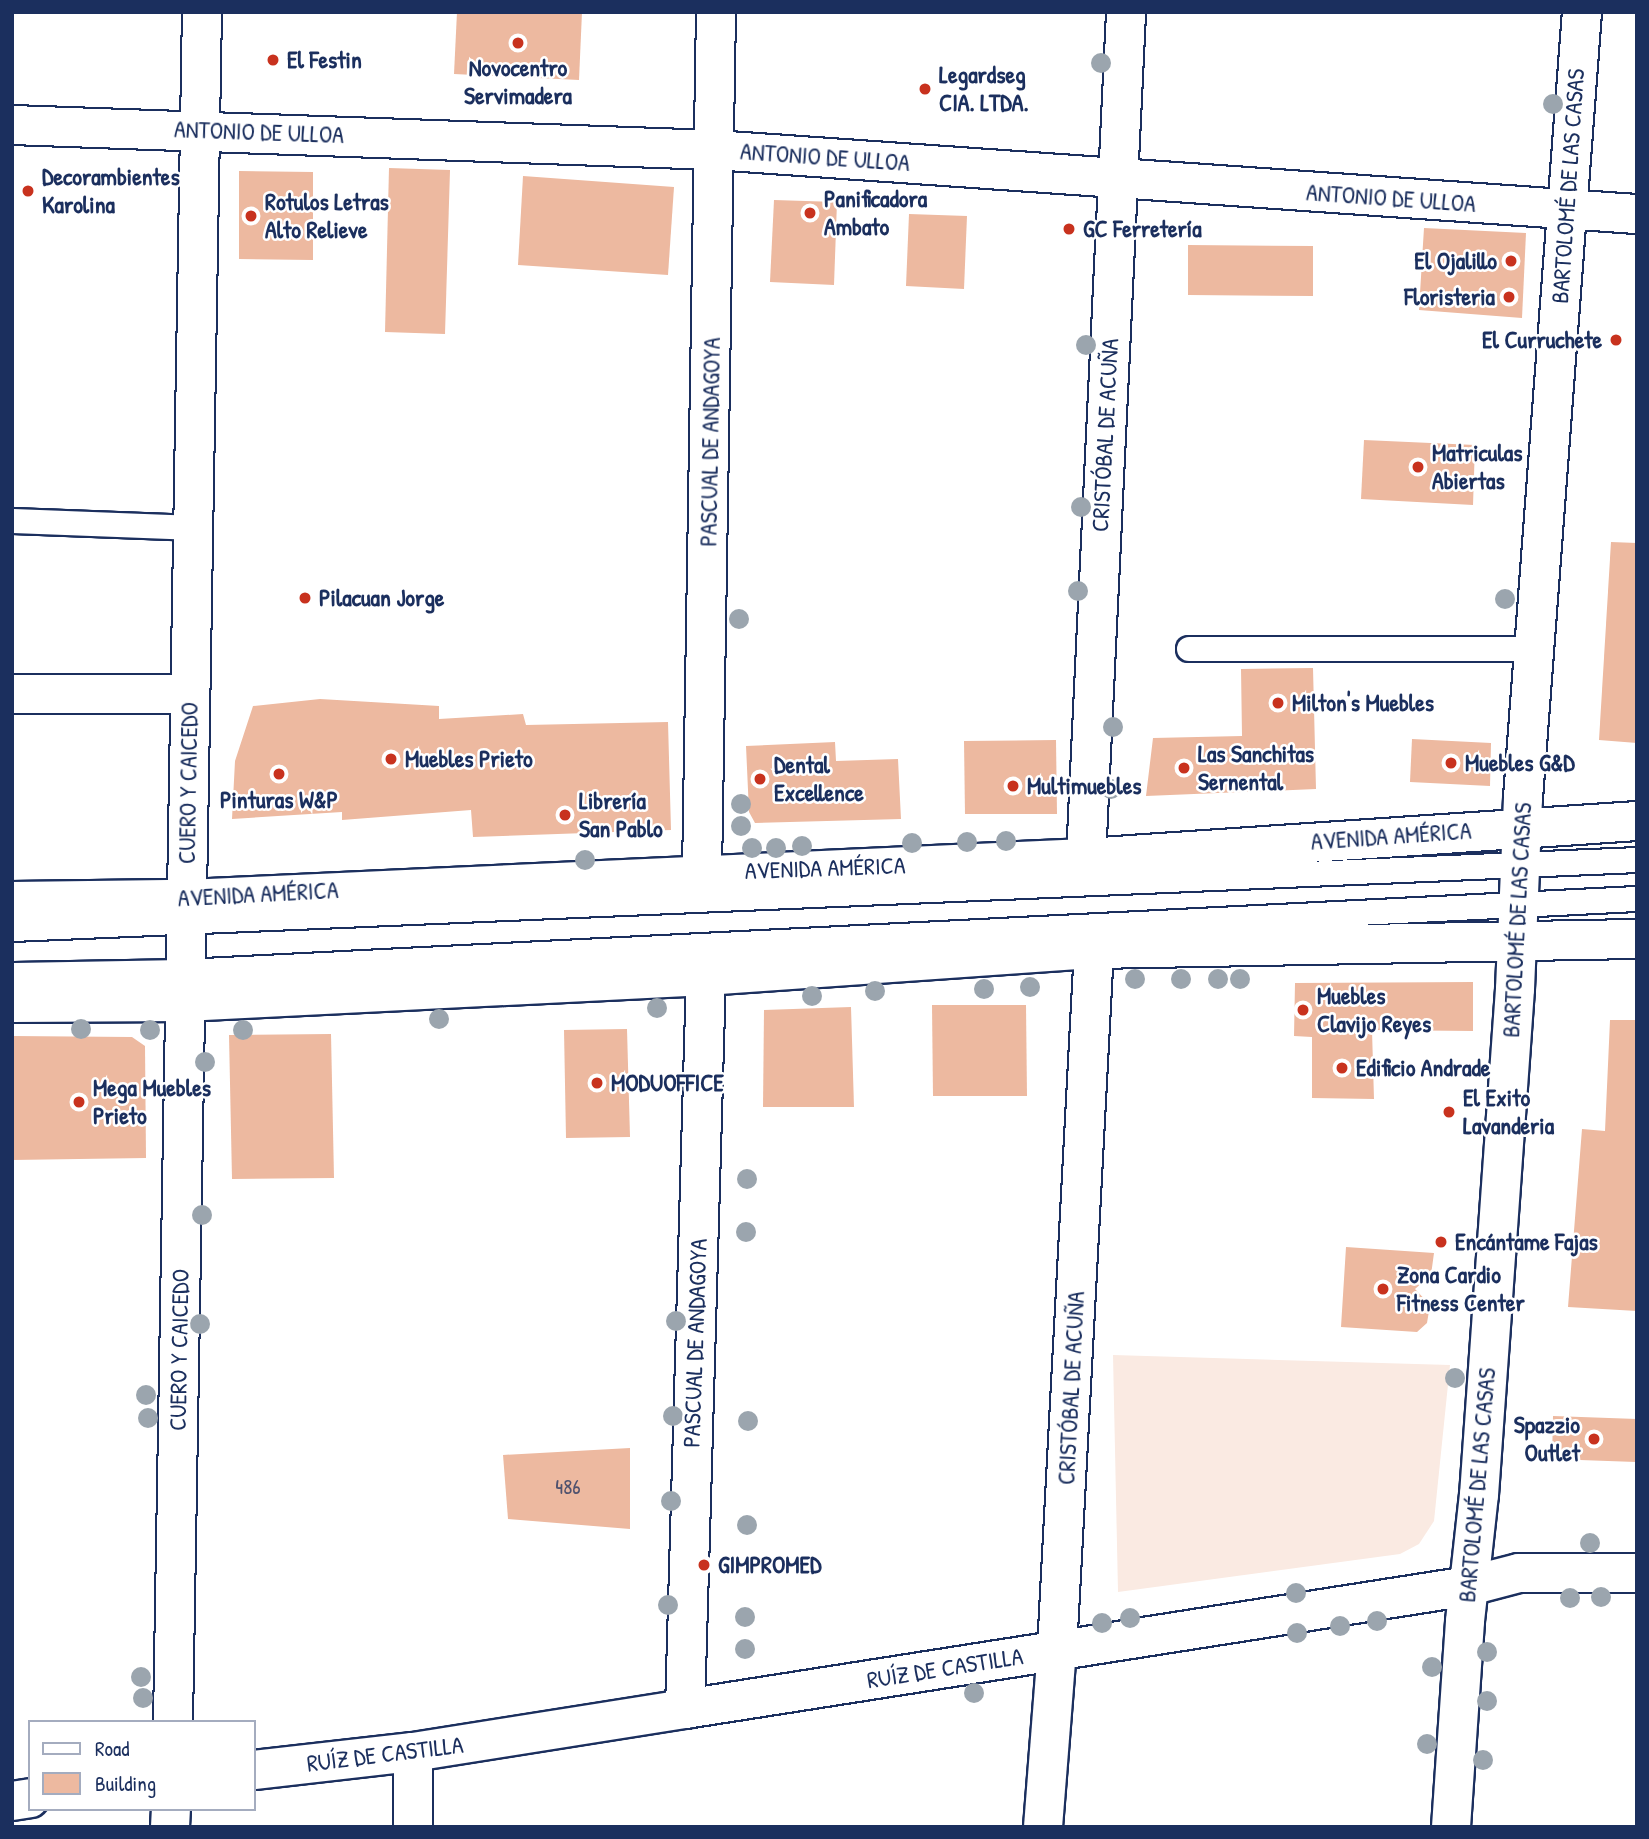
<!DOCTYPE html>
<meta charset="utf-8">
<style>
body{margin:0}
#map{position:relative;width:1649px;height:1839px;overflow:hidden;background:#fff;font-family:"Patrick Hand",sans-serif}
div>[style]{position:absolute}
.built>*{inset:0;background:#faeae2}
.building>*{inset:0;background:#edb9a0}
.roads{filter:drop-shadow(2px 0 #1b2f5e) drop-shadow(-2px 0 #1b2f5e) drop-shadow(0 2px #1b2f5e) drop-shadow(0 -2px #1b2f5e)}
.service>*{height:24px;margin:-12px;padding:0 12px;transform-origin:12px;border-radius:12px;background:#fff}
.minor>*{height:38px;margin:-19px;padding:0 19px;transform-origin:19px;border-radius:19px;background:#fff}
.tertiary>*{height:38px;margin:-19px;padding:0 19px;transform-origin:19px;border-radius:19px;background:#fff}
.primary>*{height:38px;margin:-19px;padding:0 19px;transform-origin:19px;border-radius:19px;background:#fff}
.trees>*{width:20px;height:20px;margin:-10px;border-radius:50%;background:#9ba5ae}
.dots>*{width:19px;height:19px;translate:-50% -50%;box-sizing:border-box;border:4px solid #fff;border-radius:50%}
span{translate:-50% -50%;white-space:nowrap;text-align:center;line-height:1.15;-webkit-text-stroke:5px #fff;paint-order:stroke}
.number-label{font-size:21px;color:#50526e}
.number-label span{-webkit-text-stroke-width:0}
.poi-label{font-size:24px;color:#1b2f5e;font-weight:700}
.left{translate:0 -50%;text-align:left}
.right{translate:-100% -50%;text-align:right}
.street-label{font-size:24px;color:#1b2f5e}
.frame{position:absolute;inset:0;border:14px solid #1b2f5e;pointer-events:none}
.legend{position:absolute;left:28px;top:1720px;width:228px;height:91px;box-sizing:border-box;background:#fff;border:2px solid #a4acbf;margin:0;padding:9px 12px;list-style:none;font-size:21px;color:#1b2f5e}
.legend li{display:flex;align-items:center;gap:14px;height:35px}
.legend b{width:35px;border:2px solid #a4acbf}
</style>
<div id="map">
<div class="built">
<div style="clip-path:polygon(1113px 1355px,1450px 1365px,1434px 1521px,1419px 1544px,1400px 1554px,1118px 1592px)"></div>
</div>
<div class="building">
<div style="clip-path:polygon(457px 12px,582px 12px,579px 80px,454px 74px)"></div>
<div style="clip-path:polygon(389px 168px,450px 170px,445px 334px,385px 332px)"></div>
<div style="clip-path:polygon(239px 171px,313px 172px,313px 260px,239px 259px)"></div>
<div style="clip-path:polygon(523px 176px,674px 187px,668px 275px,518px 265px)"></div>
<div style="clip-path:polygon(774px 200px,837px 202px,834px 285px,770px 282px)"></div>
<div style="clip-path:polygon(909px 214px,967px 216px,964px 289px,906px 286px)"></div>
<div style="clip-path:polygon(1424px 228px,1526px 233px,1522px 318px,1419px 310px)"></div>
<div style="clip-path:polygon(1188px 245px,1313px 246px,1313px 296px,1188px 295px)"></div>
<div style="clip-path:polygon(1364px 440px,1475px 445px,1473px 505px,1361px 499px)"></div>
<div style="clip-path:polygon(1611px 542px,1637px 543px,1637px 743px,1599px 740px)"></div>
<div style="clip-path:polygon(1313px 668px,1316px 789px,1146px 796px,1153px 738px,1242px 736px,1241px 669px)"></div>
<div style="clip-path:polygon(320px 699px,439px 706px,439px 719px,523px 714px,526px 725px,668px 722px,671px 830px,473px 837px,471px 810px,342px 820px,342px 812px,232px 819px,235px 761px,253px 706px)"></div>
<div style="clip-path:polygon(1412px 739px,1491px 743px,1490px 786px,1410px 782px)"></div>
<div style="clip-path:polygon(1056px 740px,1057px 814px,965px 814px,964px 741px)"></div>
<div style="clip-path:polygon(835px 742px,836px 761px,898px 759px,901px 819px,755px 823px,749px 812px,746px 746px)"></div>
<div style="clip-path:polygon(1473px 982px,1473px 1031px,1372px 1030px,1374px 1099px,1312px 1098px,1312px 1037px,1294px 1036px,1295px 983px)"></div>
<div style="clip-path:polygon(932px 1005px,1026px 1005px,1027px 1096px,933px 1096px)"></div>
<div style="clip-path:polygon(851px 1007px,854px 1107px,763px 1107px,764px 1010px)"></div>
<div style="clip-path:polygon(1610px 1020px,1637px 1020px,1637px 1311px,1568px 1307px,1582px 1129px,1605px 1131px)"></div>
<div style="clip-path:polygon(627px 1029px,630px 1137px,566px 1138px,564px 1030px)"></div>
<div style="clip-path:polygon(331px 1034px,334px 1178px,232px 1179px,229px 1035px)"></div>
<div style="clip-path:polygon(12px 1036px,132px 1037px,145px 1046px,146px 1158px,12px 1160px)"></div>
<div style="clip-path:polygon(1346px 1247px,1434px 1253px,1431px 1275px,1415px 1289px,1430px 1305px,1427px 1323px,1417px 1332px,1341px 1327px)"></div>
<div style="clip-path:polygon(1553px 1416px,1637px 1419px,1636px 1462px,1552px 1459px)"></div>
<div style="clip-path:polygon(630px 1448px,630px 1529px,508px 1519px,503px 1455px)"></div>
</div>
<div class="roads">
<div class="service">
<div style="left:12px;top:521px;width:179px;rotate:2.2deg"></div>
<div style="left:1189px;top:649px;width:345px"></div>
<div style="left:12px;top:929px;width:1626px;rotate:-2.43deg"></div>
<div style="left:12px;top:975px;width:173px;rotate:-1deg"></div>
<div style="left:185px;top:972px;width:1454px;rotate:-2.88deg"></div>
</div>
<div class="minor">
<div style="left:12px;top:694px;width:177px"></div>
<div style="left:1086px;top:858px;width:847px;rotate:-87.29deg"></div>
<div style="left:702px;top:873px;width:861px;rotate:-89.07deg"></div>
<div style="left:685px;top:1709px;width:733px;rotate:-88.36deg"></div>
<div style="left:173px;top:1722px;width:1710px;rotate:-89.03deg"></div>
<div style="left:413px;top:1752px;width:75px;rotate:90deg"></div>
<div style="left:254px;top:1770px;width:160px;rotate:-6.5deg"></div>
<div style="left:413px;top:1752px;width:275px;rotate:-9deg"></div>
<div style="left:685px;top:1709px;width:794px;rotate:-8.92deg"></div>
<div style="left:1469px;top:1586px;width:52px;rotate:-14.6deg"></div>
<div style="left:1519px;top:1573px;width:118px"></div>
<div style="left:12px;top:1801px;width:18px;rotate:-9deg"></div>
<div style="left:170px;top:1827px;width:18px;rotate:-87deg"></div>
<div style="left:1043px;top:1827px;width:178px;rotate:-85.5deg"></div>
<div style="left:1057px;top:1650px;width:702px;rotate:-86.98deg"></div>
</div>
<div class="tertiary">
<div style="left:12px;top:125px;width:702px;rotate:2.04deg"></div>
<div style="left:714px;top:150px;width:925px;rotate:3.97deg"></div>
<div style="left:1451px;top:1827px;width:206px;rotate:-86.1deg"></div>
<div style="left:1465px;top:1621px;width:127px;rotate:-83.7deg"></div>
<div style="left:1479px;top:1495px;width:507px;rotate:-85.93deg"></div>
<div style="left:1515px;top:989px;width:191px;rotate:-87.6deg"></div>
<div style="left:1523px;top:798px;width:788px;rotate:-85.71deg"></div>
</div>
<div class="primary">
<div style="left:12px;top:901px;width:175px;rotate:-0.7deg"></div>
<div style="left:187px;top:899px;width:900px;rotate:-2.61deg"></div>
<div style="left:1086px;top:858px;width:552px;rotate:-3.84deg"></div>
<div style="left:12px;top:1003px;width:172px;rotate:-0.3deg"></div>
<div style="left:184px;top:1002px;width:523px;rotate:-2.85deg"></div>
<div style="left:706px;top:976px;width:389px;rotate:-4deg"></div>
<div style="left:1094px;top:949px;width:543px;rotate:-1.06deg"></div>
</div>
</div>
<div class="trees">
<div style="left:1101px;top:63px"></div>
<div style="left:1553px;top:104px"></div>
<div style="left:1086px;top:345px"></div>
<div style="left:1081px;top:507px"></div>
<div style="left:1078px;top:591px"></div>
<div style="left:1505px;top:599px"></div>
<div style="left:739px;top:619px"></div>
<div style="left:1113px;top:727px"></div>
<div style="left:1111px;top:789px"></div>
<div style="left:741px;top:804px"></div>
<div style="left:741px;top:826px"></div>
<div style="left:1006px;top:841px"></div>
<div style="left:967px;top:842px"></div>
<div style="left:912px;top:843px"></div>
<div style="left:802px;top:846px"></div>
<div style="left:752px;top:848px"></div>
<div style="left:776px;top:848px"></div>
<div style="left:585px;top:860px"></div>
<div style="left:1135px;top:979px"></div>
<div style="left:1181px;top:979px"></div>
<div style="left:1218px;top:979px"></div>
<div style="left:1240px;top:979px"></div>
<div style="left:1030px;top:987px"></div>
<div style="left:984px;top:989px"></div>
<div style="left:875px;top:991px"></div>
<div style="left:812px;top:996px"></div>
<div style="left:657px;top:1008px"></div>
<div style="left:439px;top:1019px"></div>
<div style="left:81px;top:1029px"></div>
<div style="left:150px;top:1030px"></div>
<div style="left:243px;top:1030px"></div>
<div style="left:205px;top:1062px"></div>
<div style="left:747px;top:1179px"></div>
<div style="left:202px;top:1215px"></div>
<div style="left:746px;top:1232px"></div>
<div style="left:676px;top:1321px"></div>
<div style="left:200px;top:1324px"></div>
<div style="left:1455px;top:1378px"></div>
<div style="left:146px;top:1395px"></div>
<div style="left:673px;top:1416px"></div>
<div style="left:148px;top:1418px"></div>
<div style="left:748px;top:1421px"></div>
<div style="left:671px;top:1501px"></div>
<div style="left:747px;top:1525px"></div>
<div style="left:1590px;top:1543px"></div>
<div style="left:1296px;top:1593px"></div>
<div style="left:1601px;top:1597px"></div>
<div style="left:1570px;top:1598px"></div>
<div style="left:668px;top:1605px"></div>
<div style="left:745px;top:1617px"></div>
<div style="left:1130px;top:1618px"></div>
<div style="left:1377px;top:1621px"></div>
<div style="left:1102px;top:1623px"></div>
<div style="left:1340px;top:1626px"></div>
<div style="left:1297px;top:1633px"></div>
<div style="left:745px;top:1649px"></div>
<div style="left:1487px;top:1652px"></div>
<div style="left:1432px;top:1667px"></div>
<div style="left:141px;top:1677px"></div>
<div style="left:974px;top:1693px"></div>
<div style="left:143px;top:1698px"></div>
<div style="left:1487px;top:1701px"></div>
<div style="left:1427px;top:1744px"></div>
<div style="left:1483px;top:1760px"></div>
</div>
<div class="dots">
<div style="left:518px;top:43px;background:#c8321e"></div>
<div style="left:273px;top:60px;background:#c8321e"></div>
<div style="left:925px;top:89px;background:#c8321e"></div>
<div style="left:28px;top:191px;background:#c8321e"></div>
<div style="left:810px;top:213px;background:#c8321e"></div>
<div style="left:251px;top:216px;background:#c8321e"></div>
<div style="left:1069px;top:229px;background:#c8321e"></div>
<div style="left:1511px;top:261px;background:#c8321e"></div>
<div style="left:1509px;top:297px;background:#c8321e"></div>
<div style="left:1616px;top:340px;background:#c8321e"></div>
<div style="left:1418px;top:467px;background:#c8321e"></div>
<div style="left:305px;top:598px;background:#c8321e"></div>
<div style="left:1278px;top:703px;background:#c8321e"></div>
<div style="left:391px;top:759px;background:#c8321e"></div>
<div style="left:1451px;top:763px;background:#c8321e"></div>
<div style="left:1184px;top:768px;background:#c8321e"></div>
<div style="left:279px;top:774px;background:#c8321e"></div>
<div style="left:760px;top:779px;background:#c8321e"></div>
<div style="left:1013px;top:786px;background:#c8321e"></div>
<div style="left:565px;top:815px;background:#c8321e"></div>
<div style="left:1303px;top:1010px;background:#c8321e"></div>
<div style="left:1342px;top:1068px;background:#c8321e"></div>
<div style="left:597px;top:1083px;background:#c8321e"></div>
<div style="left:79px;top:1102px;background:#c8321e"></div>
<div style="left:1449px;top:1112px;background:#c8321e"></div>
<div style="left:1441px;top:1242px;background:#c8321e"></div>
<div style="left:1383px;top:1289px;background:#c8321e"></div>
<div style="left:1594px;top:1439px;background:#c8321e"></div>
<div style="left:704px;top:1565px;background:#c8321e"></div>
</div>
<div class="number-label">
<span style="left:568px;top:1487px">486</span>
</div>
<div class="poi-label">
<span class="left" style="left:287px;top:60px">El Festin</span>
<span style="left:518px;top:82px">Novocentro<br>Servimadera</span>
<span class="left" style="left:939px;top:89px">Legardseg<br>CIA. LTDA.</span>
<span class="left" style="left:42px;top:191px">Decorambientes<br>Karolina</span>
<span class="left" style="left:824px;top:213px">Panificadora<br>Ambato</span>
<span class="left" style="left:265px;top:216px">Rotulos Letras<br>Alto Relieve</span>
<span class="left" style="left:1083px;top:229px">GC Ferretería</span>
<span class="right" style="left:1497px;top:261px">El Ojalillo</span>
<span class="right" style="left:1495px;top:297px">Floristeria</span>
<span class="right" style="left:1602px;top:340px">El Curruchete</span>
<span class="left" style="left:1432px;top:467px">Matriculas<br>Abiertas</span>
<span class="left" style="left:319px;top:598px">Pilacuan Jorge</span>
<span class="left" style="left:1292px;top:703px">Milton's Muebles</span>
<span class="left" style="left:1198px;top:768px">Las Sanchitas<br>Sernental</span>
<span class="left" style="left:405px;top:759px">Muebles Prieto</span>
<span class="left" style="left:1465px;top:763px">Muebles G&amp;D</span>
<span class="left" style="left:774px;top:779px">Dental<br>Excellence</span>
<span class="left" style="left:1027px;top:786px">Multimuebles</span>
<span style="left:279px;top:800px">Pinturas W&amp;P</span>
<span class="left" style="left:579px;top:815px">Librería<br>San Pablo</span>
<span class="left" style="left:1317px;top:1010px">Muebles<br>Clavijo Reyes</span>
<span class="left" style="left:1356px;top:1068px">Edificio Andrade</span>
<span class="left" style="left:611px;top:1083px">MODUOFFICE</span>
<span class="left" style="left:93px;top:1102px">Mega Muebles<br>Prieto</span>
<span class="left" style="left:1463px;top:1112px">El Exito<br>Lavanderia</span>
<span class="left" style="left:1455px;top:1242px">Encántame Fajas</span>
<span class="left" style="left:1397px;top:1289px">Zona Cardio<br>Fitness Center</span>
<span class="right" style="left:1580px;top:1439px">Spazzio<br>Outlet</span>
<span class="left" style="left:718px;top:1565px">GIMPROMED</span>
</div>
<div class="street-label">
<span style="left:259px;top:132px;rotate:2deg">ANTONIO DE ULLOA</span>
<span style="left:825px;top:157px;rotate:4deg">ANTONIO DE ULLOA</span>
<span style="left:1568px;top:186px;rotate:-86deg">BARTOLOMÉ DE LAS CASAS</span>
<span style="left:1391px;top:198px;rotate:4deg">ANTONIO DE ULLOA</span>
<span style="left:1105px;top:435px;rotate:-87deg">CRISTÓBAL DE ACUÑA</span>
<span style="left:710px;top:442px;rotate:-89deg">PASCUAL DE ANDAGOYA</span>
<span style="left:188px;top:783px;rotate:-89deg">CUERO Y CAICEDO</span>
<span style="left:1391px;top:836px;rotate:-4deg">AVENIDA AMÉRICA</span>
<span style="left:825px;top:868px;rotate:-2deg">AVENIDA AMÉRICA</span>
<span style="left:258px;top:894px;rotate:-3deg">AVENIDA AMÉRICA</span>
<span style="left:1517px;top:920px;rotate:-87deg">BARTOLOMÉ DE LAS CASAS</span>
<span style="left:695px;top:1343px;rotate:-88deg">PASCUAL DE ANDAGOYA</span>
<span style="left:179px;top:1350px;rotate:-89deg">CUERO Y CAICEDO</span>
<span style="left:1071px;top:1388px;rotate:-87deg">CRISTÓBAL DE ACUÑA</span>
<span style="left:1477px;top:1485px;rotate:-85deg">BARTOLOMÉ DE LAS CASAS</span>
<span style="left:945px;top:1668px;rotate:-9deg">RUÍZ DE CASTILLA</span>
<span style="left:385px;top:1754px;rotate:-7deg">RUÍZ DE CASTILLA</span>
</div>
<div class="frame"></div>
<ul class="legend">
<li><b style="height:9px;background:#fff"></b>Road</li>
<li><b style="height:19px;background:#edb9a0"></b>Building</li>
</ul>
</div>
